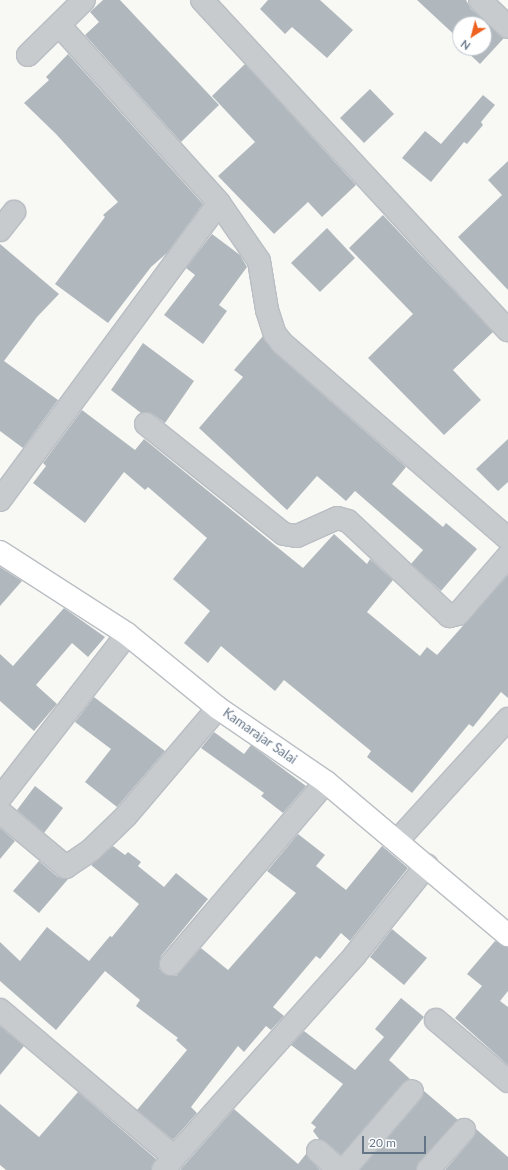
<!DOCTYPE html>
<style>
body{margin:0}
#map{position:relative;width:508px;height:1170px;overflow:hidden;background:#f8f8f5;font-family:Lato,sans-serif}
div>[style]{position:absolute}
.building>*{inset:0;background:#b0b8be}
.roads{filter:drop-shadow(1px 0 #b9bec3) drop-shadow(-1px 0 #b9bec3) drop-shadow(0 1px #b9bec3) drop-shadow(0 -1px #b9bec3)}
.street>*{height:22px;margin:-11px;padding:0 11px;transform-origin:11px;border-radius:11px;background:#c7cbce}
.secondary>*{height:22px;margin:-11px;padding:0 11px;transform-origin:11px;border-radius:11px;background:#fff}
span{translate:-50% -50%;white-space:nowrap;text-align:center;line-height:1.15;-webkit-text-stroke:4px #fff;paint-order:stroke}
.street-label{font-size:13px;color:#657588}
.north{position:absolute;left:452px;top:16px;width:40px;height:40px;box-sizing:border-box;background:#fff;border:1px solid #c1c8cf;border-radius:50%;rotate:216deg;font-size:11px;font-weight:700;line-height:16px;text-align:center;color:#657588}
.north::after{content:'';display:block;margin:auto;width:14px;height:18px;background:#ee611e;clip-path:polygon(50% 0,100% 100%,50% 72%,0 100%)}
.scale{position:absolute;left:362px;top:1136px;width:64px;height:18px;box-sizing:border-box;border:2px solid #657588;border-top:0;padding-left:5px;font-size:12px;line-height:14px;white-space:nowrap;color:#657588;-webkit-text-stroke:3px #fff;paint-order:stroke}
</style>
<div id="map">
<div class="building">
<div style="clip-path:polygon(103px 0,120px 0,219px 105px,181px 142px,85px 35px,99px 22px,90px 12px)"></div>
<div style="clip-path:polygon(268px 0,320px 0,353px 30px,327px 58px,292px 27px,285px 34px,260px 9px)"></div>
<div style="clip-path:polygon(417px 0,466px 0,471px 9px,504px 38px,480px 64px,463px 48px,484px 48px,484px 24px,460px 24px,460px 40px)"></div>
<div style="clip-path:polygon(68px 54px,203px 204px,167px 253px,151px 267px,108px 323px,55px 284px,105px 217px,103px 215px,118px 202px,56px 134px,24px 103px,49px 80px,46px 77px)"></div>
<div style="clip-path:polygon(245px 64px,356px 185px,322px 217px,308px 202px,274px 234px,218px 176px,255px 142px,212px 96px)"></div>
<div style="clip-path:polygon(370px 89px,394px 114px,364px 143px,340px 118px)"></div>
<div style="clip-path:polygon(483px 95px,495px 105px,481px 122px,483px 125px,467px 144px,464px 142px,431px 182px,402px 158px,425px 131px,441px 144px)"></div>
<div style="clip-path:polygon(508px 161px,508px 290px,458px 237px,502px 195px,488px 180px)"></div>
<div style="clip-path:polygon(383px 215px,493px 332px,453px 370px,481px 400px,444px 435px,368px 358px,413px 314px,349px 248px)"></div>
<div style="clip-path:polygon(327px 228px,355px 258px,320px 292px,291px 263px)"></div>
<div style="clip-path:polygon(212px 234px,240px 255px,247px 267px,219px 305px,227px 311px,203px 344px,164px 315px,195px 275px,186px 268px)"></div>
<div style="clip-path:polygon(0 244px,59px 294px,37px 317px,4px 361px,58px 400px,23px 448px,0 431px)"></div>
<div style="clip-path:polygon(263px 336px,274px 352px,406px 467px,392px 484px,443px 527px,446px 523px,477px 549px,441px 591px,411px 564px,423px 550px,355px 491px,346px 501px,317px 476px,287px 510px,199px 428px,243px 377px,234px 370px)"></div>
<div style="clip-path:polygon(143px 343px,194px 381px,165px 423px,153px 414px,141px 413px,111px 390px)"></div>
<div style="clip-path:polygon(82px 410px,135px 450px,144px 439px,303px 568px,334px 534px,367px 564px,370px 559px,393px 580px,367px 612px,420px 656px,427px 647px,437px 655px,508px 575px,508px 698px,501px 692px,473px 727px,469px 724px,412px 793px,367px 757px,371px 751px,284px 680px,275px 691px,221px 646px,208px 663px,184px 643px,210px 611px,173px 579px,207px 538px,148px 487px,145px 490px,124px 472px,85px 523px,33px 483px,46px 466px,43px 463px)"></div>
<div style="clip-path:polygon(508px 439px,508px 482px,498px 491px,476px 469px)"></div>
<div style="clip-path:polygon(0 567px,22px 581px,0 606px)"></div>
<div style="clip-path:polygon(64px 608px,105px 637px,88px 657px,72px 643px,36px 685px,57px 704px,34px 731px,0 701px,0 654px,13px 666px)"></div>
<div style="clip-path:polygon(94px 697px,165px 751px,117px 807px,85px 782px,111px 749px,75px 722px)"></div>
<div style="clip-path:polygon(214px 732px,244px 754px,251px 745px,306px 786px,283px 813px,261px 796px,264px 793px,201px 748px)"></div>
<div style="clip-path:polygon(35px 786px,63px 808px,44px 833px,17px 810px)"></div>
<div style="clip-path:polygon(0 828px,15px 841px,0 859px)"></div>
<div style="clip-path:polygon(298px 834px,325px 855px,316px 866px,346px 890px,382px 846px,408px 868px,350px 941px,341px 933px,320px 959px,316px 956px,273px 1007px,284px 1016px,271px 1030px,266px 1026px,244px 1052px,238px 1046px,191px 1107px,197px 1113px,173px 1140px,137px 1110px,187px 1050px,176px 1040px,178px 1038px,136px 1006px,140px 1000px,105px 971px,56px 1030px,0 981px,0 942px,20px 961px,47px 927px,89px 961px,110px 936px,112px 937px,139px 904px,91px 865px,113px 846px,125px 855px,128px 852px,141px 862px,138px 866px,164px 887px,176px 873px,208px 899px,161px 956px,159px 968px,163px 973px,176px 976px,201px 948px,228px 970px,296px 893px,267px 871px)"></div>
<div style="clip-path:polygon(39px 861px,58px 877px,69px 878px,39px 913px,13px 891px)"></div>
<div style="clip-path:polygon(392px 929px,427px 958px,404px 985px,370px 957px)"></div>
<div style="clip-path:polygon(495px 941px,508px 947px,508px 991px,500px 1001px,508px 1007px,508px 1065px,455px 1018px,482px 986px,467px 974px)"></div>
<div style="clip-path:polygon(401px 998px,424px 1017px,389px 1060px,410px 1079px,403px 1083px,341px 1155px,326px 1142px,319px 1139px,313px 1131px,316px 1127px,311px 1123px,343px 1084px,291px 1045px,304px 1031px,355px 1070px,384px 1037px,375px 1029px)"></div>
<div style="clip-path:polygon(0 1026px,24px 1046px,0 1075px)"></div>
<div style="clip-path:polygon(424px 1091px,458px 1120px,419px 1162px,416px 1170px,360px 1170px,421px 1099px)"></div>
<div style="clip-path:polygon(78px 1092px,156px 1159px,151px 1170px,6px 1170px,0 1165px,0 1104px,39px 1137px)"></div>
<div style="clip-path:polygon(234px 1109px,298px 1164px,306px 1154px,320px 1170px,180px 1170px)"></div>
<div style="clip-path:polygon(476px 1129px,508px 1157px,508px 1170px,445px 1170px,473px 1138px)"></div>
</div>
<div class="roads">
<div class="street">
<div style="left:202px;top:0;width:450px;rotate:47.2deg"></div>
<div style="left:480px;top:0;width:39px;rotate:44deg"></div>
<div style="left:59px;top:25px;width:239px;rotate:48deg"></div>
<div style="left:28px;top:55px;width:78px;rotate:-44.5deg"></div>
<div style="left:0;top:230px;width:23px;rotate:-52deg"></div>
<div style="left:146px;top:424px;width:176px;rotate:38.6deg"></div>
<div style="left:284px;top:534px;width:13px;rotate:9deg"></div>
<div style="left:297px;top:536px;width:44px;rotate:-24.2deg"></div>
<div style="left:337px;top:518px;width:11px;rotate:15deg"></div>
<div style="left:348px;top:521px;width:139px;rotate:43.2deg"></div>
<div style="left:449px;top:616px;width:9px;rotate:-13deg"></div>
<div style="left:458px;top:614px;width:77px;rotate:-49.2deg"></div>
<div style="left:0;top:500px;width:369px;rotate:-53.6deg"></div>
<div style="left:219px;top:203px;width:70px;rotate:55.4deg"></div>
<div style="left:259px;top:261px;width:50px;rotate:80.7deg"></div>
<div style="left:267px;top:310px;width:25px;rotate:72deg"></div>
<div style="left:275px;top:334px;width:11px;rotate:52deg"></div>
<div style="left:282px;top:343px;width:299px;rotate:40.9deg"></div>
<div style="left:0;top:798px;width:207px;rotate:-52.2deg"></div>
<div style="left:0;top:812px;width:86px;rotate:39.8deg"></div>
<div style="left:66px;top:867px;width:30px;rotate:-34deg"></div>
<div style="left:91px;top:850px;width:49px;rotate:-44.2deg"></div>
<div style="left:126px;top:816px;width:142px;rotate:-49.6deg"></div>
<div style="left:397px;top:841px;width:165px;rotate:-47.7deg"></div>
<div style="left:171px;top:964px;width:239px;rotate:-49.6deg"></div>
<div style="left:0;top:1010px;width:228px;rotate:40.2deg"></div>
<div style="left:436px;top:1020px;width:94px;rotate:40.3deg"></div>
<div style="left:318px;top:1151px;width:28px;rotate:42deg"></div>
<div style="left:163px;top:1170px;width:288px;rotate:-48.2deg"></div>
<div style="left:355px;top:955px;width:115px;rotate:-51.3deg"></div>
<div style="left:344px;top:1170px;width:104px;rotate:-49.3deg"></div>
<div style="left:428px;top:1170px;width:54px;rotate:-48deg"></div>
</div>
<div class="secondary">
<div style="left:0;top:552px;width:151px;rotate:32.8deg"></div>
<div style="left:127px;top:634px;width:117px;rotate:39.1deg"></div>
<div style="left:218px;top:708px;width:131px;rotate:34.4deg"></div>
<div style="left:326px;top:782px;width:238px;rotate:40.1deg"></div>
</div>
</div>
<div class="street-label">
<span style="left:260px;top:736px;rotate:35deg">Kamarajar Salai</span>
</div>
<div class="north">N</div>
<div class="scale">20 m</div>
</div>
